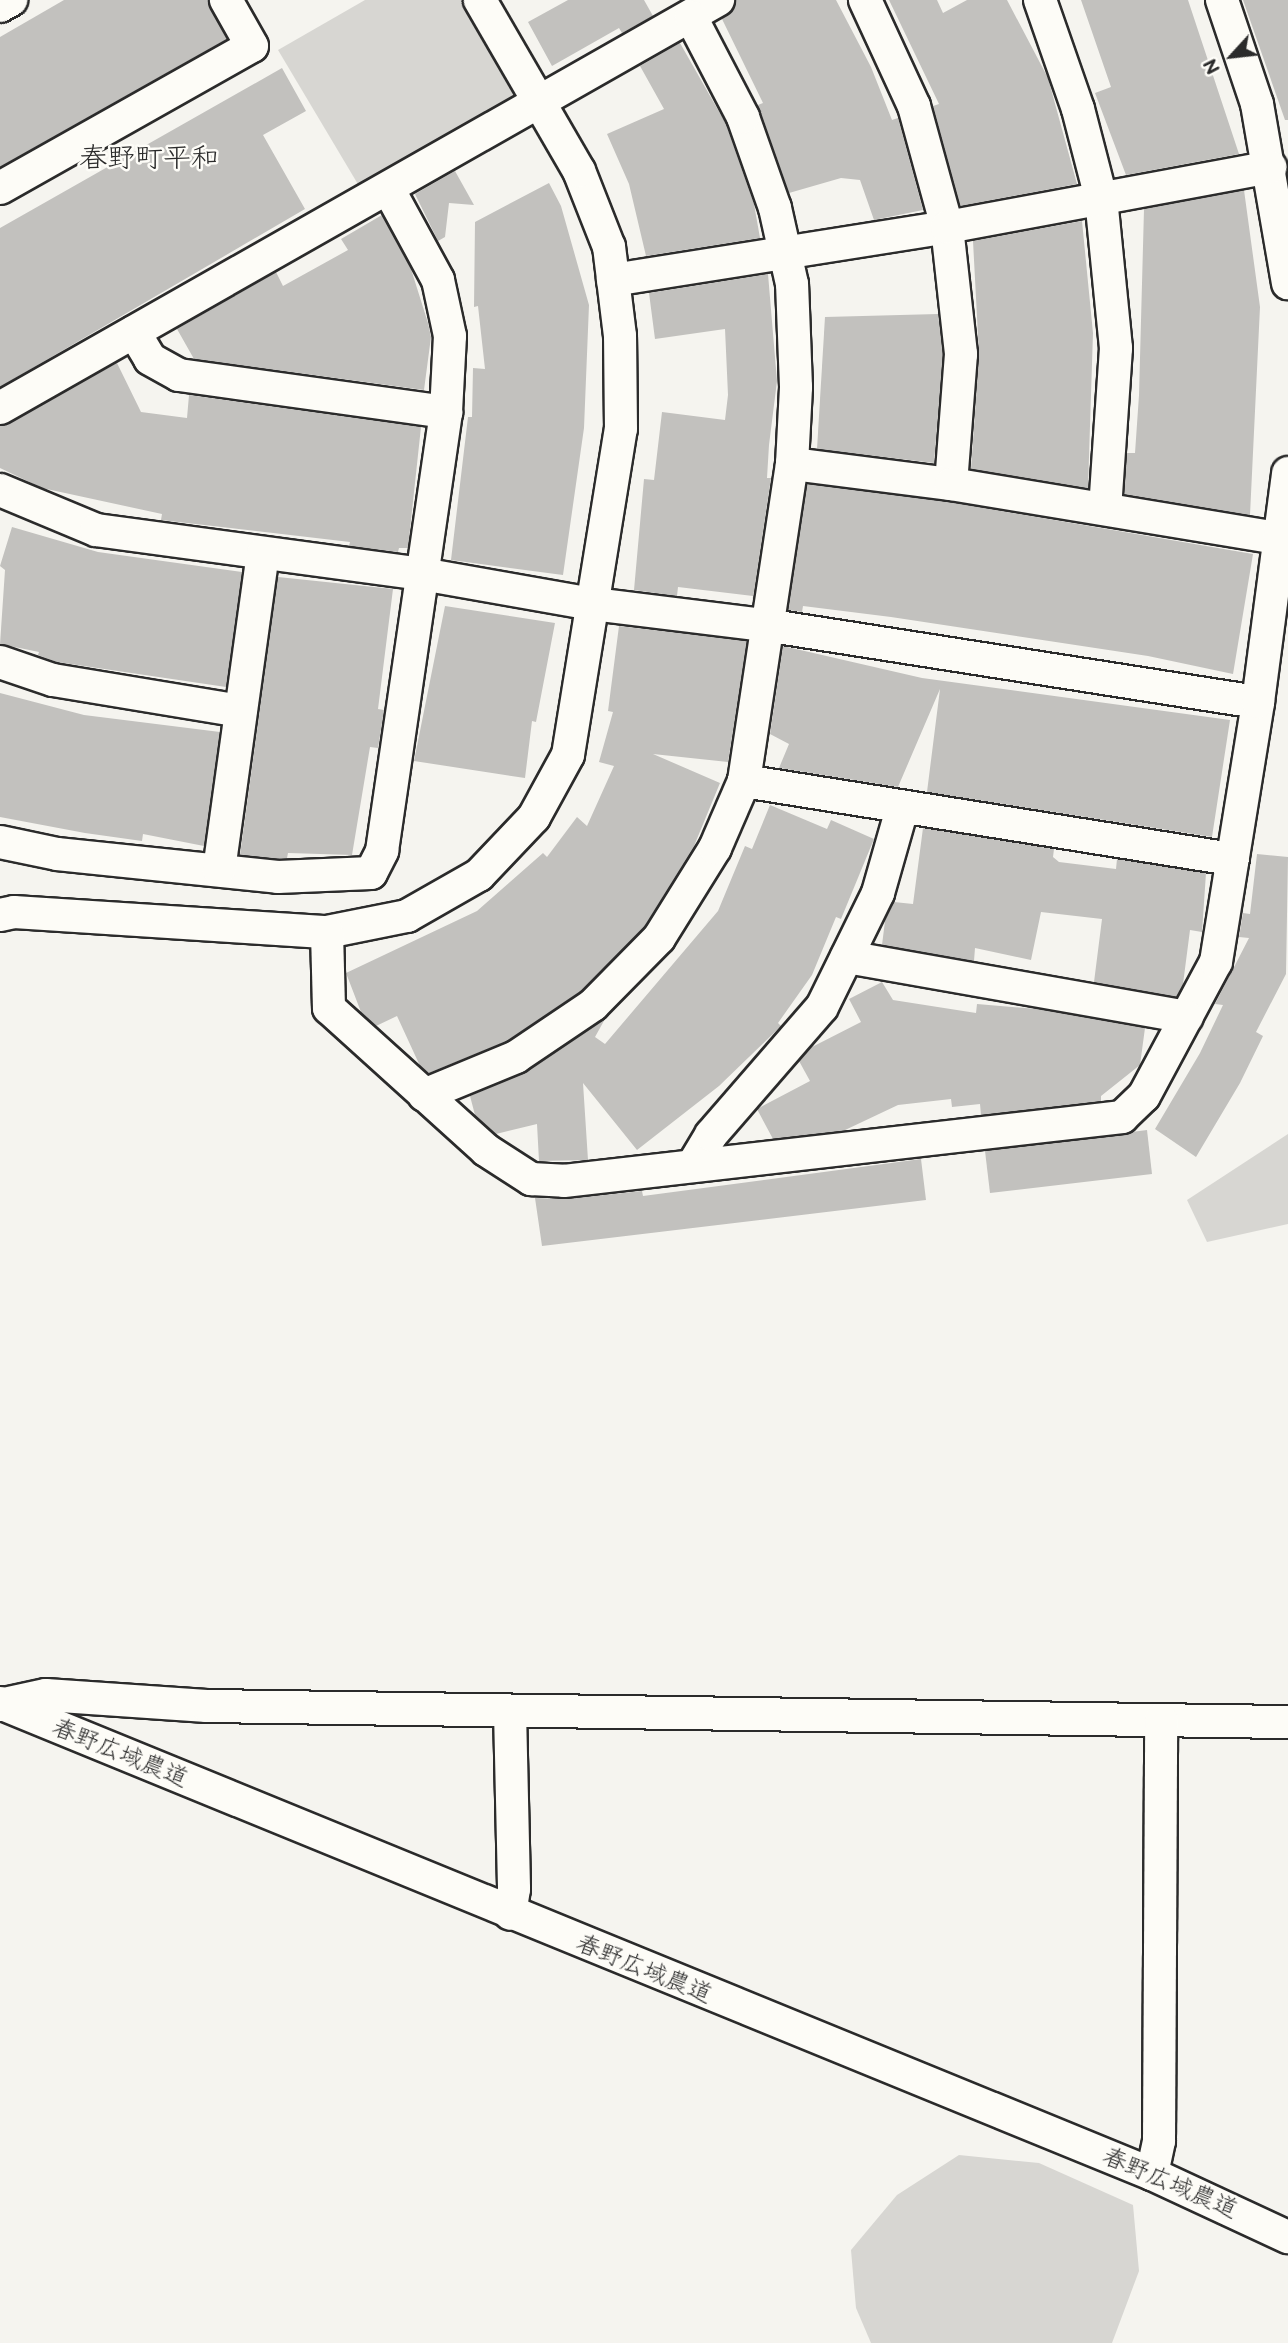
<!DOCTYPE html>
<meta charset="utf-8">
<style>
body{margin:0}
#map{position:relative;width:1288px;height:2343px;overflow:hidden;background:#f5f4ef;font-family:"Balsamiq Sans","Klee One",sans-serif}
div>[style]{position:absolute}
.green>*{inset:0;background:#d7d6d2}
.building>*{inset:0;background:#c2c1be}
.roads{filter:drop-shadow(2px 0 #2b2b2b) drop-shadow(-2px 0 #2b2b2b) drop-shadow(0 2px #2b2b2b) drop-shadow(0 -2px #2b2b2b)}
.minor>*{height:32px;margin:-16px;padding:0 16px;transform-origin:16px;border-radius:16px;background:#fdfcf7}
span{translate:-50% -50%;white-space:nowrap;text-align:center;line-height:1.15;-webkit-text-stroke:5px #fdfcf7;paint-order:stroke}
.street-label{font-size:24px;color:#2b2b2b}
.quarter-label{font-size:28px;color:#2b2b2b}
.north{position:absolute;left:1197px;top:21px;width:70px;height:70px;-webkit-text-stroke:5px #fdfcf7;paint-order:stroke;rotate:243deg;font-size:19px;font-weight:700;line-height:28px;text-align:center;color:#2b2b2b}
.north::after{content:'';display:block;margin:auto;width:24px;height:32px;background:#2b2b2b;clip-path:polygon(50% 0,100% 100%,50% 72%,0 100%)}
</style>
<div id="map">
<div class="green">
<div style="clip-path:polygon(365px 0,462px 0,521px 100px,362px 191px,278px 50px)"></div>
<div style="clip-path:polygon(1288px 1134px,1288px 1224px,1207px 1242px,1187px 1200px)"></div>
<div style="clip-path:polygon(959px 2155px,1039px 2163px,1133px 2205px,1139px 2271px,1112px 2343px,871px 2343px,856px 2308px,851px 2250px,897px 2195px)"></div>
</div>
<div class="building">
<div style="clip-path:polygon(64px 0,208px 0,227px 39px,0 167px,0 37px)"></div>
<div style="clip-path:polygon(568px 0,644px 0,653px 16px,622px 33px,619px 28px,552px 66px,528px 22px)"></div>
<div style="clip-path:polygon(736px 0,836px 0,871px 67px,892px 120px,898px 118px,923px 210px,874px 220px,860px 180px,841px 178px,789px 193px,758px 105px,763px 103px,722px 19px,733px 10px)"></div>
<div style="clip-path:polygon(889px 0,937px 0,943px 13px,967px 0,1007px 0,1048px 78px,1077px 184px,960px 206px,933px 106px,939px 104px)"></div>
<div style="clip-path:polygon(1081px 0,1188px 0,1239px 154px,1126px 175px,1095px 93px,1111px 87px)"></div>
<div style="clip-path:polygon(1243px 0,1288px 0,1288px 120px,1285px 120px)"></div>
<div style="clip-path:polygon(680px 43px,726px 124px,754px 204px,760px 238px,646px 256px,629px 184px,607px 134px,664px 109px,640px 66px)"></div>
<div style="clip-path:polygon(282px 68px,306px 111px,263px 135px,305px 209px,0 387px,0 228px)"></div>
<div style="clip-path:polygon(455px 171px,474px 205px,449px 203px,445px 237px,438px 241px,415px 194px)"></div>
<div style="clip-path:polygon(549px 183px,561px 206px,589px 305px,584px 428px,563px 575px,451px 560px,468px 417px,472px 417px,473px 368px,485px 369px,478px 306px,474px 307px,475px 222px)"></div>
<div style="clip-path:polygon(1244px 190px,1260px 307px,1250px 515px,1124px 494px,1127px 453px,1135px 453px,1139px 395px,1144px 209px)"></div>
<div style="clip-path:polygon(382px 215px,411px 269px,428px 323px,431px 337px,424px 390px,194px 359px,177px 329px,276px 272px,283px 286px,348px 250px,341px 239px)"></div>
<div style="clip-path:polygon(1082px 221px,1093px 333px,1088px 488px,971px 469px,979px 355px,973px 241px)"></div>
<div style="clip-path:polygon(768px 274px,777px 381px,769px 445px,767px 478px,771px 478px,752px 605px,753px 596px,678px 587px,677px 596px,634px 590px,644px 479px,654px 480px,662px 412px,725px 420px,728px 395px,725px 329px,655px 339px,649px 293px)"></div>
<div style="clip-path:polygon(938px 314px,943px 354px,934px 463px,817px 449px,825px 317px)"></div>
<div style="clip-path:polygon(117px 363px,141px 412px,187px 418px,189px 395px,421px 427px,408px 548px,399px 548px,398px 552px,349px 546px,350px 542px,161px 520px,162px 514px,42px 488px,0 468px,0 426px)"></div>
<div style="clip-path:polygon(807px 484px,948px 502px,1253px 554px,1233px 674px,1148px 656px,891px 617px,803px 606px,802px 612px,788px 610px)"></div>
<div style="clip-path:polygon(12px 527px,98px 552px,242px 572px,226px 687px,57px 662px,38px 655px,39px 652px,0 644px,5px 570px,0 566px)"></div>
<div style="clip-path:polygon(278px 577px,393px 589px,378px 709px,384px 710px,378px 748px,370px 747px,352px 855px,288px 853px,287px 858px,279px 859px,240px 855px)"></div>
<div style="clip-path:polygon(445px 606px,555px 623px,536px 722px,532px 721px,525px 778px,414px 761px)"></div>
<div style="clip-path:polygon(619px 626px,747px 641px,728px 762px,653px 754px,720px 783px,694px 846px,644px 927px,581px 991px,507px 1041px,429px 1073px,420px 1066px,397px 1016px,376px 1026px,361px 1012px,346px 973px,477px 911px,543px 853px,547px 857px,577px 817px,587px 826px,614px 766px,599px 762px,613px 712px,608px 711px)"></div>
<div style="clip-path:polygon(783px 646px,922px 678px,1230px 720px,1212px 837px,927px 792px,940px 689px,898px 787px,779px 768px,789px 744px,770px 734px)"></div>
<div style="clip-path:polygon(0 693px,84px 715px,220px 732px,204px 846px,143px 834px,142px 841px,85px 833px,0 817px)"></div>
<div style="clip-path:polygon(770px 805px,827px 829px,831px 820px,874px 839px,841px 919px,836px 917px,812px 975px,778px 1023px,781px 1026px,719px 1086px,637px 1150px,583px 1083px,588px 1160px,539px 1161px,537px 1124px,496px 1134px,475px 1115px,470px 1096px,526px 1072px,605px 1019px,595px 1037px,605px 1044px,718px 911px,745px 846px,752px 849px)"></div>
<div style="clip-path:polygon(923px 828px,1054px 849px,1053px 857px,1059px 862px,1116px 869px,1117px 859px,1206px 873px,1202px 932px,1190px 930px,1183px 984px,1177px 997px,1094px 982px,1102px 919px,1041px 912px,1031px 960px,975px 948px,974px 961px,882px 945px,885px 921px,894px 902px,913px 904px)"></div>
<div style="clip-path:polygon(1257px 854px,1288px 857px,1286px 974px,1256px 1032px,1263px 1036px,1240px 1083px,1196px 1157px,1155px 1129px,1200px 1053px,1223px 1005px,1215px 1004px,1249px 938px,1239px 937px,1243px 913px,1250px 914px)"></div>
<div style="clip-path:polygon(882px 982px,893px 1000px,976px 1013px,977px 1004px,1037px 1009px,1145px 1028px,1140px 1065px,1101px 1096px,1101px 1101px,981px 1115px,980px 1104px,952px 1107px,951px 1099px,898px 1105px,843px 1131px,773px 1139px,757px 1109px,810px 1081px,799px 1061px,812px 1047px,861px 1022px,849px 999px)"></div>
<div style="clip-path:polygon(1147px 1130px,1152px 1174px,990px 1193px,985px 1151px)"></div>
<div style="clip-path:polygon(921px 1159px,926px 1200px,542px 1246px,535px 1198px,566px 1199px,642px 1191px,643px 1196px)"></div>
</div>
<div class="roads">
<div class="minor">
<div style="left:865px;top:0;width:117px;rotate:65.2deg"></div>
<div style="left:914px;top:106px;width:125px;rotate:74.7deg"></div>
<div style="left:947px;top:227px;width:128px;rotate:83.7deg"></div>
<div style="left:961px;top:354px;width:130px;rotate:94.4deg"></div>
<div style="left:1040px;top:0;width:115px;rotate:70.8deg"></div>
<div style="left:1078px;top:109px;width:92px;rotate:75.5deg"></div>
<div style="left:1101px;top:198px;width:151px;rotate:84.3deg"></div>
<div style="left:1116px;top:348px;width:161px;rotate:93.9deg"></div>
<div style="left:1222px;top:0;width:110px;rotate:71.4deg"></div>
<div style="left:1257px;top:104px;width:182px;rotate:80.2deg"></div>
<div style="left:0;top:6px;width:13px;rotate:-29deg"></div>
<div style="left:0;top:188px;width:289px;rotate:-29.4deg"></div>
<div style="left:252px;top:46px;width:53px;rotate:-119.5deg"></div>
<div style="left:613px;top:280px;width:338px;rotate:-9deg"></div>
<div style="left:947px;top:227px;width:329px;rotate:-10.5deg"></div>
<div style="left:134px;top:332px;width:31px;rotate:59deg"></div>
<div style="left:150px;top:359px;width:33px;rotate:29deg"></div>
<div style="left:179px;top:375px;width:270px;rotate:7.9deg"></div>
<div style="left:0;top:408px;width:826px;rotate:-29.61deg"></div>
<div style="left:792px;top:464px;width:160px;rotate:7.2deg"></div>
<div style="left:951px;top:484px;width:342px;rotate:9.4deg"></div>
<div style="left:0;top:490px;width:104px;rotate:22.6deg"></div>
<div style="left:96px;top:530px;width:329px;rotate:7.7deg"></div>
<div style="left:422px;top:574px;width:174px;rotate:10deg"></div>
<div style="left:593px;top:604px;width:173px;rotate:7deg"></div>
<div style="left:765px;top:625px;width:499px;rotate:8.9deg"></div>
<div style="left:0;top:662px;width:56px;rotate:18.8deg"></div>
<div style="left:53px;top:680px;width:190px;rotate:9.4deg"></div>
<div style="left:744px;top:781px;width:495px;rotate:9.1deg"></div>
<div style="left:0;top:842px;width:58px;rotate:11.9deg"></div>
<div style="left:57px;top:854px;width:222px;rotate:5.9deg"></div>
<div style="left:278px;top:877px;width:93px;rotate:-2.5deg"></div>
<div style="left:371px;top:873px;width:25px;rotate:-63deg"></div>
<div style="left:382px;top:851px;width:444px;rotate:-81.7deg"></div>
<div style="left:446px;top:412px;width:76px;rotate:-87deg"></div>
<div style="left:450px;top:336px;width:57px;rotate:-102.1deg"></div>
<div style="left:438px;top:280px;width:102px;rotate:-118.6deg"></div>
<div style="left:219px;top:870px;width:319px;rotate:-82.1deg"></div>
<div style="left:0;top:915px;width:14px;rotate:-12deg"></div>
<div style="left:14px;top:912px;width:314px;rotate:3.7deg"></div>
<div style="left:327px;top:932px;width:82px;rotate:-11.3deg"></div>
<div style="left:407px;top:916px;width:83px;rotate:-29.7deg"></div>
<div style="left:479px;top:875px;width:80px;rotate:-46.5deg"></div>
<div style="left:534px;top:817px;width:71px;rotate:-61.3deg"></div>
<div style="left:568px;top:755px;width:330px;rotate:-80.8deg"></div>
<div style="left:621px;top:429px;width:93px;rotate:-90.6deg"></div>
<div style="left:620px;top:336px;width:90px;rotate:-97deg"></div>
<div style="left:609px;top:247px;width:82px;rotate:-111.5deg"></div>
<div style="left:579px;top:171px;width:198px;rotate:-120.1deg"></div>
<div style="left:327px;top:932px;width:76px;rotate:88.5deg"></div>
<div style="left:329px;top:1008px;width:212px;rotate:42.1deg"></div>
<div style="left:486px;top:1150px;width:54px;rotate:32.8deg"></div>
<div style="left:531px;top:1179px;width:33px;rotate:3deg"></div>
<div style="left:564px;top:1181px;width:562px;rotate:-6.54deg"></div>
<div style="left:1122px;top:1117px;width:30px;rotate:-44deg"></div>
<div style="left:1144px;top:1096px;width:152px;rotate:-61.8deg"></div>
<div style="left:1216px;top:962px;width:263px;rotate:-80.8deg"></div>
<div style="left:1258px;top:702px;width:231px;rotate:-82.5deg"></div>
<div style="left:847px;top:957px;width:345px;rotate:10deg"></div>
<div style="left:424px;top:1095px;width:100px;rotate:-22.4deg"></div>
<div style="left:516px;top:1057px;width:93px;rotate:-34deg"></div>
<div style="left:593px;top:1005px;width:94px;rotate:-45.4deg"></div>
<div style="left:659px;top:938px;width:106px;rotate:-58.1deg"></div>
<div style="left:715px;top:848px;width:73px;rotate:-66.6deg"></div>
<div style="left:744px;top:781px;width:321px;rotate:-81.4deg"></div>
<div style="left:792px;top:464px;width:77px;rotate:-87deg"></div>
<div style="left:796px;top:387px;width:103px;rotate:-92.2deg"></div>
<div style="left:792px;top:284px;width:78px;rotate:-102.6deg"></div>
<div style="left:775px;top:208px;width:96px;rotate:-109.4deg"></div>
<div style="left:743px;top:117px;width:113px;rotate:-117.5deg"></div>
<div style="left:693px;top:1165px;width:35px;rotate:-59deg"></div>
<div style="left:711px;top:1135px;width:169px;rotate:-49.1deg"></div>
<div style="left:822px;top:1007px;width:127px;rotate:-63.8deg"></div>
<div style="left:878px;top:893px;width:87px;rotate:-74.1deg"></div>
<div style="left:0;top:1703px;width:1245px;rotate:22.24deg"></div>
<div style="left:1152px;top:2174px;width:150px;rotate:24.9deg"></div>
<div style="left:0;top:1705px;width:47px;rotate:-12.3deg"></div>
<div style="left:46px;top:1695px;width:161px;rotate:3.9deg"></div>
<div style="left:207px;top:1706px;width:1081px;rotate:0.85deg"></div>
<div style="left:510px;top:1711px;width:178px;rotate:88.7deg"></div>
<div style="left:514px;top:1889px;width:25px;rotate:99deg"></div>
<div style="left:1152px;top:2174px;width:34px;rotate:-78deg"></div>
<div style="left:1159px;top:2141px;width:421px;rotate:-89.7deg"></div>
</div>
</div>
<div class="street-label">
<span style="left:120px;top:1753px;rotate:22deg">春野広域農道</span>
<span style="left:644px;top:1969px;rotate:22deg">春野広域農道</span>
<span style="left:1170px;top:2183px;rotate:23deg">春野広域農道</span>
</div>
<div class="quarter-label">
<span style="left:149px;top:159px">春野町平和</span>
</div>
<div class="north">N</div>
</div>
